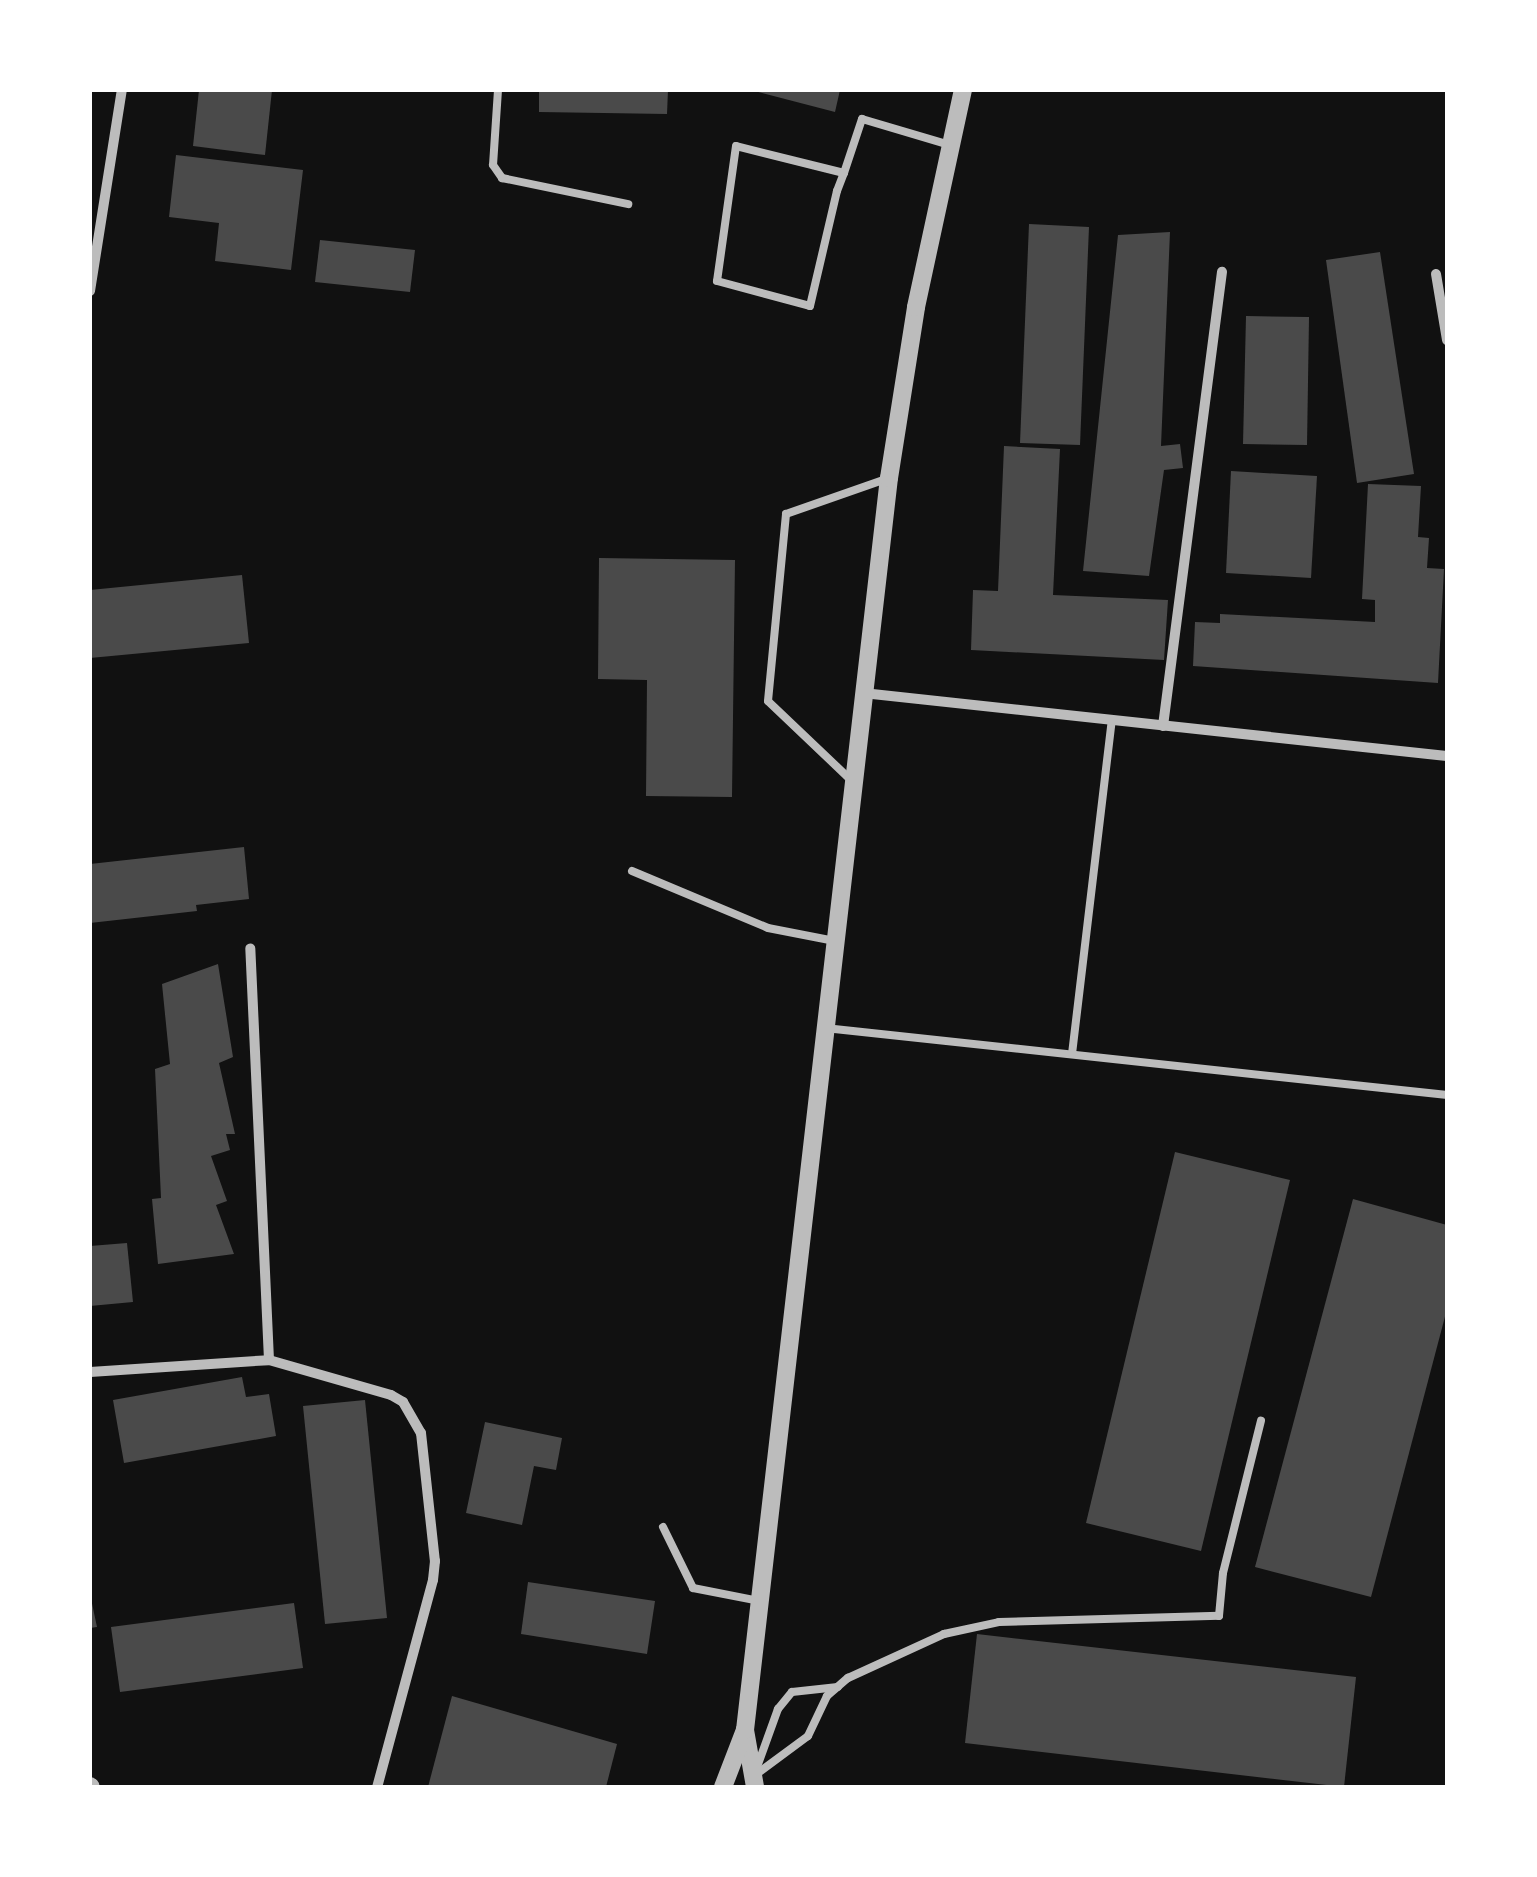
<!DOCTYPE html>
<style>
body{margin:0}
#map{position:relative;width:1537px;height:1877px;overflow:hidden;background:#111;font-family:"Nunito Sans",sans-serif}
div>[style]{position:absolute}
.building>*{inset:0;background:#4a4a4a}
.service>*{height:8px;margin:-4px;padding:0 4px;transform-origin:4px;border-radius:4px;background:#bcbcbc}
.minor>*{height:10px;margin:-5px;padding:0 5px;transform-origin:5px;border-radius:5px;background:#bcbcbc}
.tertiary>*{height:18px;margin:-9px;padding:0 9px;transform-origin:9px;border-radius:9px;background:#bcbcbc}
span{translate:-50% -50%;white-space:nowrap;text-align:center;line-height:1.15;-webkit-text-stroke:10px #fff;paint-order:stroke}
.frame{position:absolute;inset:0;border:92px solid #fff;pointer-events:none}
</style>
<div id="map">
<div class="building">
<div style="clip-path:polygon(199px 90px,272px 90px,265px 155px,193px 146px)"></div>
<div style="clip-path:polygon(539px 90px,668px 90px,667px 114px,539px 112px)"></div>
<div style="clip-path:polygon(751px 90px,840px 90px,835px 112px)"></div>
<div style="clip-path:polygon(176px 155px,303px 170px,291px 270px,215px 261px,219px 223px,169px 217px)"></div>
<div style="clip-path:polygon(1029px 224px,1089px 227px,1080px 445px,1020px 443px)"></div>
<div style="clip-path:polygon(1170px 232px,1161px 446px,1180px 444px,1183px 468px,1164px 470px,1149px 576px,1083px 571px,1118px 235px)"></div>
<div style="clip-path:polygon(320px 240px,415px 250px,410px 292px,315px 282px)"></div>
<div style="clip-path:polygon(1380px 252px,1414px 474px,1357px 483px,1326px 260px)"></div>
<div style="clip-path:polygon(1246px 316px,1309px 317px,1307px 445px,1243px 444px)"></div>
<div style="clip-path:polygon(1004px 446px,1060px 449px,1053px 595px,1168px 600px,1164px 660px,971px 650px,973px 590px,998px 591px)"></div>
<div style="clip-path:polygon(1231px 471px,1317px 476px,1311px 578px,1226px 573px)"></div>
<div style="clip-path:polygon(1368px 484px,1421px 486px,1418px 537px,1429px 538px,1427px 568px,1444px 569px,1438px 683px,1193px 666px,1195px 622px,1220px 623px,1220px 614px,1375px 622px,1375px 600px,1362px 599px)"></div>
<div style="clip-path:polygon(599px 558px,735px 560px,732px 797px,646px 796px,647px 680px,598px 679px)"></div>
<div style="clip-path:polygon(242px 575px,249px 643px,90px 658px,90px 590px)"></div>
<div style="clip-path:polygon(244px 847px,249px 899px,196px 905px,197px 911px,90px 923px,90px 864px)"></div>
<div style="clip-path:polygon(218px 964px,233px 1057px,219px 1063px,235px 1134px,226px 1134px,230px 1150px,211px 1156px,227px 1201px,216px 1205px,234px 1254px,158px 1264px,152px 1199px,161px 1198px,155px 1069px,170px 1064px,162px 984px)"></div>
<div style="clip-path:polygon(1175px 1152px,1290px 1180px,1201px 1551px,1086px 1523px)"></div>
<div style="clip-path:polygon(1353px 1199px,1447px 1225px,1447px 1309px,1371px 1597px,1255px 1567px)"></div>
<div style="clip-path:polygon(127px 1243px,133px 1302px,90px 1306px,90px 1246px)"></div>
<div style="clip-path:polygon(242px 1377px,246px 1397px,269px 1394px,276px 1436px,124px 1463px,113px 1400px)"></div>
<div style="clip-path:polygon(365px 1400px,387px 1618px,325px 1624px,303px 1406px)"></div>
<div style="clip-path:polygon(485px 1422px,562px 1438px,556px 1470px,534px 1466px,522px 1525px,466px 1513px)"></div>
<div style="clip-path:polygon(528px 1582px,655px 1601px,647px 1654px,521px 1634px)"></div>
<div style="clip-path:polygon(90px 1594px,97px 1627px,90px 1628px)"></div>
<div style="clip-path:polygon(294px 1603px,303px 1668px,120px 1692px,111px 1627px)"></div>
<div style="clip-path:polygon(977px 1634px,1356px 1677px,1344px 1787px,965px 1743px)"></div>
<div style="clip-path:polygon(452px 1696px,617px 1744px,606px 1787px,428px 1787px)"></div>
</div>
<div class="service">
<div style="left:498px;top:90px;width:75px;rotate:93.8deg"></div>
<div style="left:493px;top:165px;width:16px;rotate:55deg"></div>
<div style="left:502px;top:178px;width:129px;rotate:11.7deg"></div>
<div style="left:844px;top:173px;width:111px;rotate:-166deg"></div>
<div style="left:736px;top:146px;width:136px;rotate:98deg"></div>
<div style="left:717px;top:281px;width:96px;rotate:15deg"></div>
<div style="left:810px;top:306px;width:118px;rotate:-76.8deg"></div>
<div style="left:837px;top:191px;width:19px;rotate:-69deg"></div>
<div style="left:844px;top:173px;width:57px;rotate:-71.6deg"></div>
<div style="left:862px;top:119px;width:92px;rotate:16.5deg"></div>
<div style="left:853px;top:782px;width:117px;rotate:-136.4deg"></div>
<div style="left:768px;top:701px;width:188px;rotate:-84.5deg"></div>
<div style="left:786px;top:514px;width:106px;rotate:-19.3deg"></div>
<div style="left:632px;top:871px;width:147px;rotate:22.7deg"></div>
<div style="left:768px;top:928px;width:68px;rotate:11deg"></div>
<div style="left:825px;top:1028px;width:626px;rotate:6.15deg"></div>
<div style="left:1072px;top:1054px;width:336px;rotate:-83.2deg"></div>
<div style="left:663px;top:1527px;width:68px;rotate:63.8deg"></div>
<div style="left:693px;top:1588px;width:67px;rotate:11.1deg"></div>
<div style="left:757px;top:1767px;width:62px;rotate:-70.1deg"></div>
<div style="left:778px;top:1709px;width:22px;rotate:-51deg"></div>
<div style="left:792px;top:1692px;width:46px;rotate:-6.2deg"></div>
<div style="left:754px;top:1776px;width:67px;rotate:-36.5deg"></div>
<div style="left:808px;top:1736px;width:44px;rotate:-64.6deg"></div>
<div style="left:827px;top:1696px;width:28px;rotate:-41deg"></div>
<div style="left:848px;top:1678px;width:106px;rotate:-24.6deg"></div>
<div style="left:944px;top:1634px;width:56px;rotate:-12.3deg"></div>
<div style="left:999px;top:1622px;width:220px;rotate:-1.6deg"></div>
<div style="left:1219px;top:1616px;width:43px;rotate:-84.7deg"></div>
<div style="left:1223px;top:1573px;width:157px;rotate:-76deg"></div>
</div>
<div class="minor">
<div style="left:1436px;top:274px;width:67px;rotate:80.5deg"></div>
<div style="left:90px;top:291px;width:204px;rotate:-81deg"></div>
<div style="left:863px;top:693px;width:587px;rotate:6.16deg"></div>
<div style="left:1163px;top:726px;width:458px;rotate:-82.6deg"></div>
<div style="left:269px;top:1360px;width:127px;rotate:16deg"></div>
<div style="left:391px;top:1395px;width:14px;rotate:30deg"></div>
<div style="left:403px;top:1402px;width:36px;rotate:60deg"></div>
<div style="left:421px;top:1433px;width:129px;rotate:83.8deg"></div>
<div style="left:435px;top:1561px;width:19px;rotate:96deg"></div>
<div style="left:433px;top:1580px;width:214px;rotate:105.1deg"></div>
<div style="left:90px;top:1372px;width:179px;rotate:-3.8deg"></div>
<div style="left:269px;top:1360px;width:412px;rotate:-92.6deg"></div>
</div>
<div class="tertiary">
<div style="left:745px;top:1730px;width:58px;rotate:80deg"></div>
<div style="left:90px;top:1786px;width:1px;rotate:45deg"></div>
<div style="left:723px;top:1787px;width:61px;rotate:-68.9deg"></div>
<div style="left:745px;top:1730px;width:1260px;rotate:-83.44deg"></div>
<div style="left:889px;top:478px;width:173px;rotate:-81deg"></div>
<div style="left:916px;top:307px;width:222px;rotate:-77.8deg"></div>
</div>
<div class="frame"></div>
</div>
